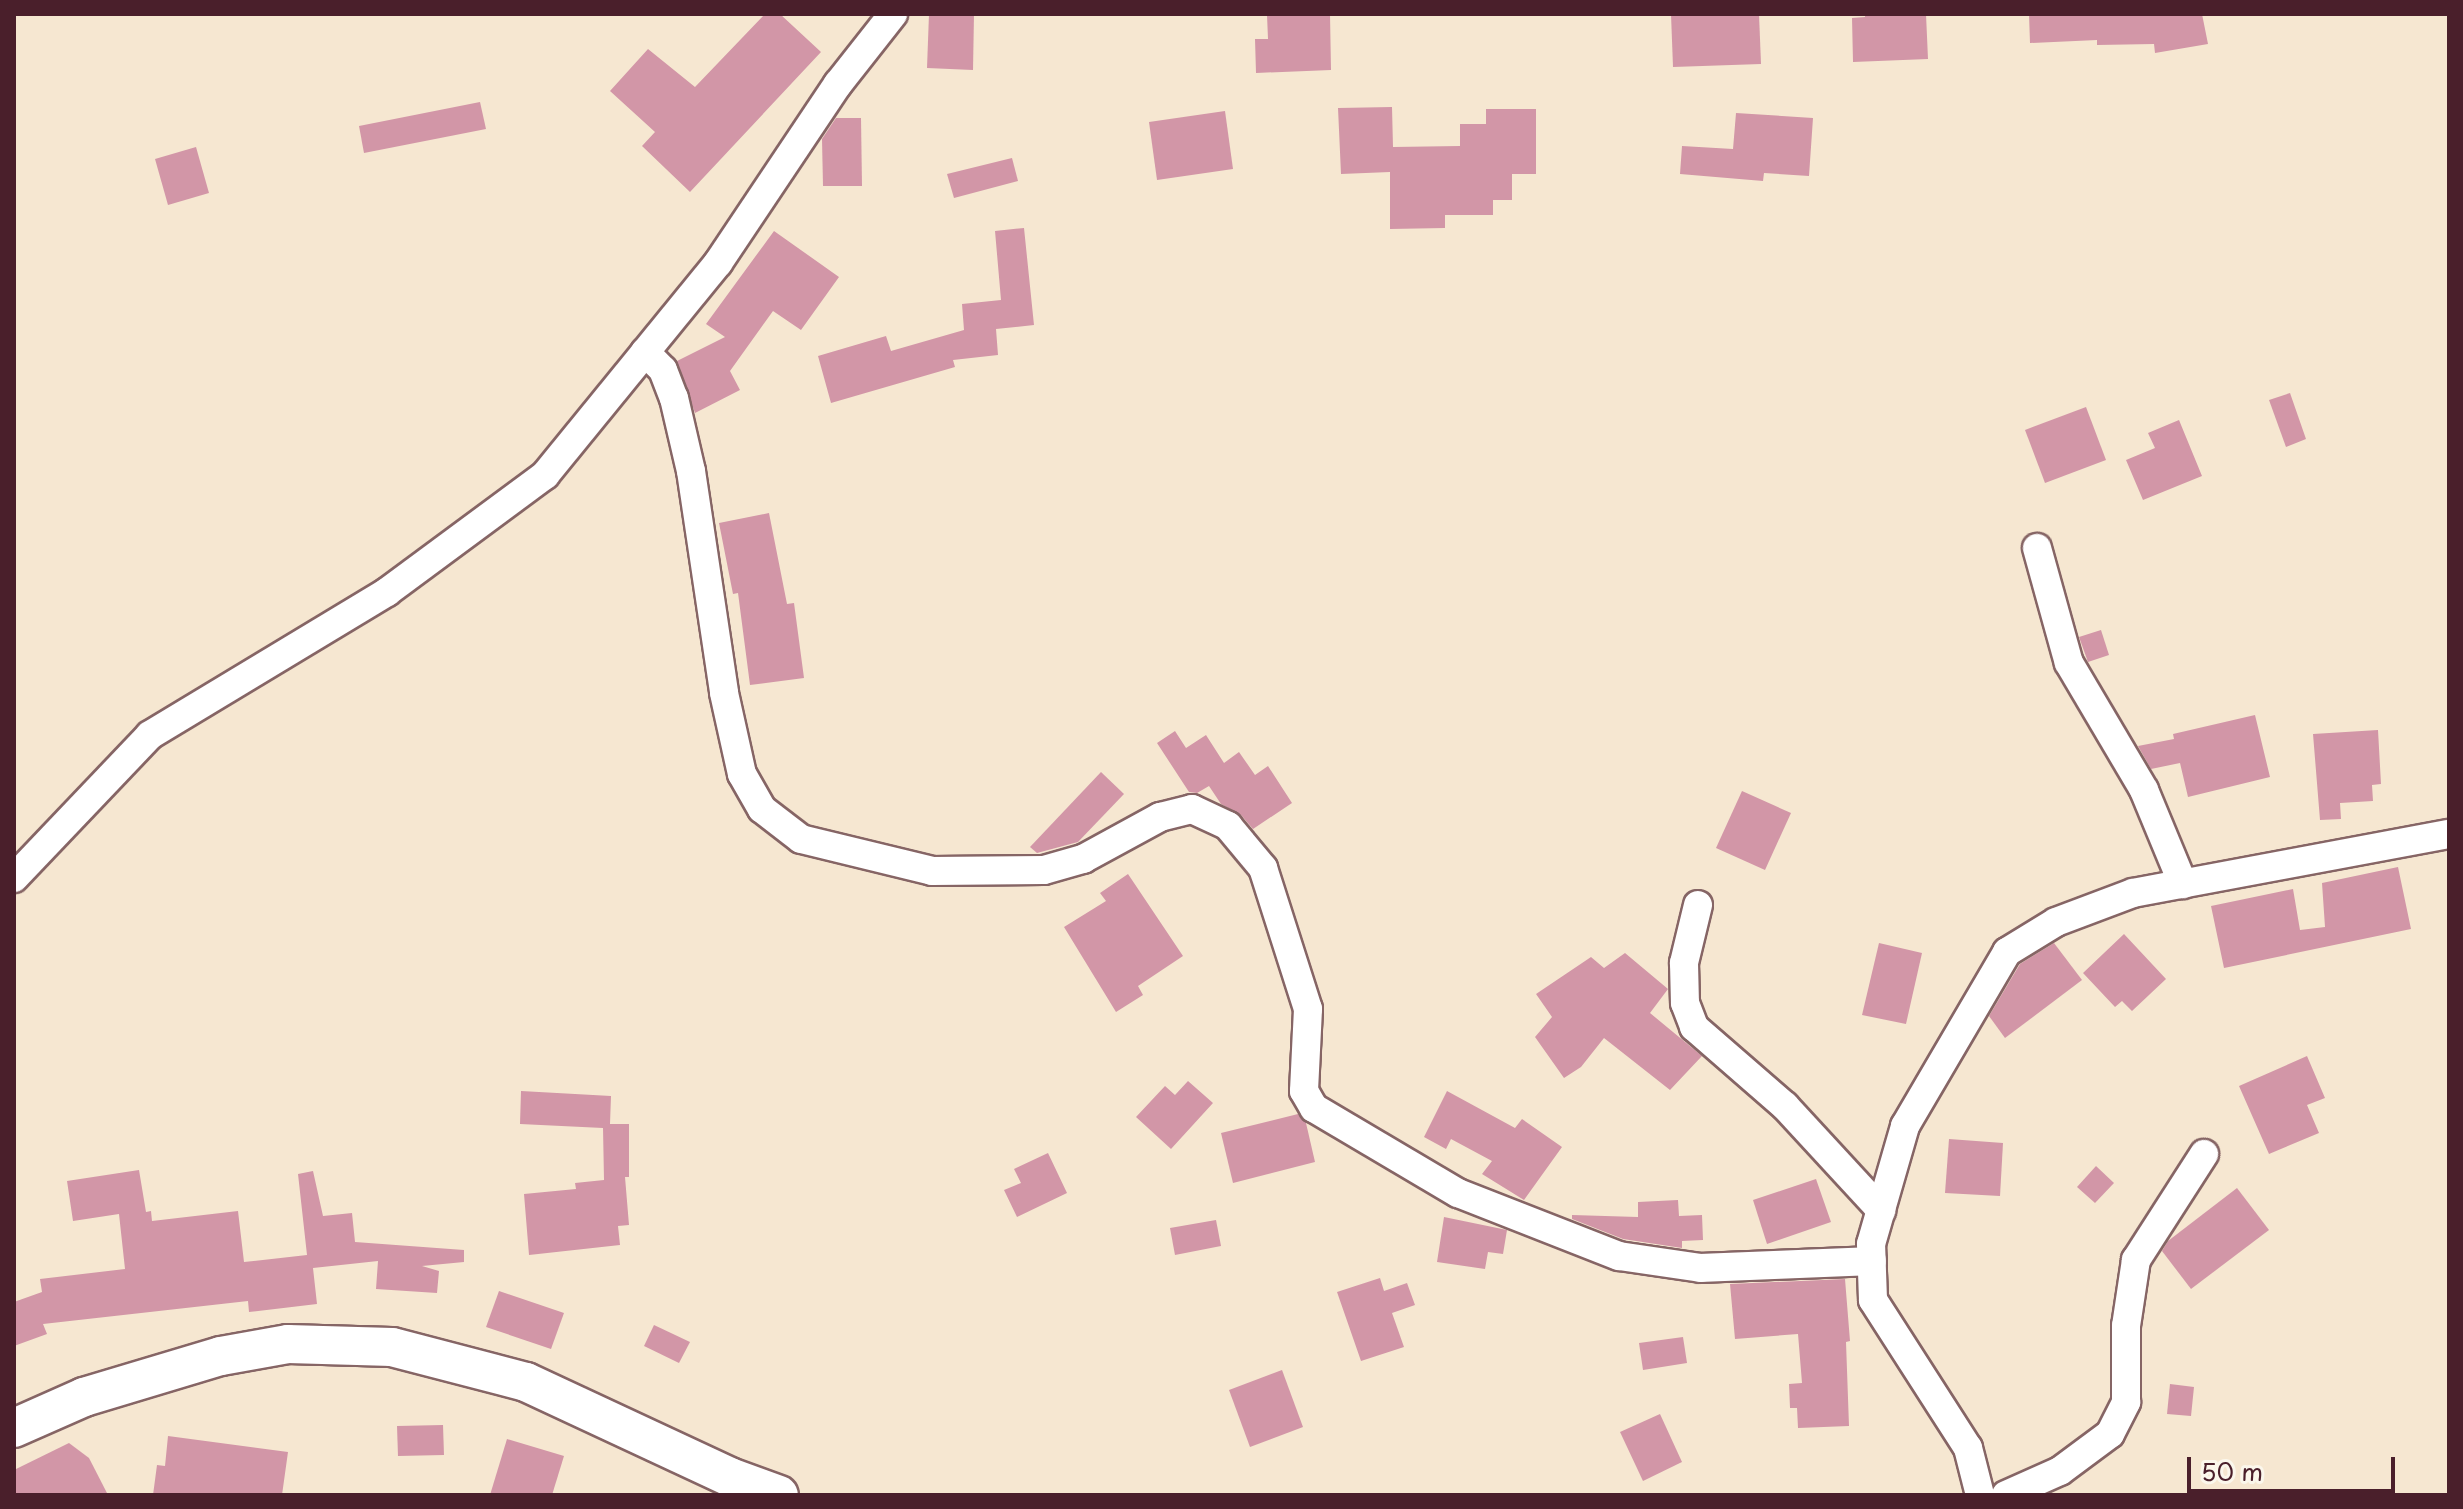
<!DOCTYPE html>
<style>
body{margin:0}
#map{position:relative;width:2463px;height:1509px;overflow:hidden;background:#f6e7d1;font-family:"Playpen Sans",sans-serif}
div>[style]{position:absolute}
.building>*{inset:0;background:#d296a7}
.roads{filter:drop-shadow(2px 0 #866565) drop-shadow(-2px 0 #866565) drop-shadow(0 2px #866565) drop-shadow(0 -2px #866565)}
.street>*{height:28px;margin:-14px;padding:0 14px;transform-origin:14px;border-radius:14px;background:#fff}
.secondary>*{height:38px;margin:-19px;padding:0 19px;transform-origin:19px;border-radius:19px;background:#fff}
span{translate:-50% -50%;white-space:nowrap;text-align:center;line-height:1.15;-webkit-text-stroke:8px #fbf7ec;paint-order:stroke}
.frame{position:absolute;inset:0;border:16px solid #4a1f2b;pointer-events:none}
.scale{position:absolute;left:2187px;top:1457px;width:208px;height:36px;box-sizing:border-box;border:4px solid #4a1f2b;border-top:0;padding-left:10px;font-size:24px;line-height:28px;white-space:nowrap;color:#4a1f2b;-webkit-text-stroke:6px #fbf7ec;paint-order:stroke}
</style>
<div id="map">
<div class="building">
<div style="clip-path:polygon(765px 14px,780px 14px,821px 52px,690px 192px,642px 146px,655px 132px,610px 91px,648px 49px,695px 87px)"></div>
<div style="clip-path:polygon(929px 14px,974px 14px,973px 70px,927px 68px)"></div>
<div style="clip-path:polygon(1330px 14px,1331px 70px,1256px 73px,1255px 39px,1268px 39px,1267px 15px)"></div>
<div style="clip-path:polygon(1671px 14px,1759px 14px,1761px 64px,1673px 67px)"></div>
<div style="clip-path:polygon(1865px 14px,1926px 14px,1928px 59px,1853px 62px,1852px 18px,1865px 17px)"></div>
<div style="clip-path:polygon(2029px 14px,2202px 14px,2208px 44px,2155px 53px,2154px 44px,2097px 45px,2097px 40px,2030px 43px)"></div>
<div style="clip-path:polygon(480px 102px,486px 129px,364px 153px,359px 126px)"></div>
<div style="clip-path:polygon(1392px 107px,1393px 147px,1460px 146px,1460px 124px,1486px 124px,1486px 109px,1536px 109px,1536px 174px,1512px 174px,1512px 200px,1493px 200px,1493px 215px,1445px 215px,1445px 228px,1390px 229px,1390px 172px,1341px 174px,1338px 108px)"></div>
<div style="clip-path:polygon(1225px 111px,1233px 169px,1157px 180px,1149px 122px)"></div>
<div style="clip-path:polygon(1736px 113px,1813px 118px,1809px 176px,1764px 173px,1763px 181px,1680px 174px,1682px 146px,1733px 149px)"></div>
<div style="clip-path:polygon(836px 118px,861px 118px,862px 186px,823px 186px,822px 139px)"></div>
<div style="clip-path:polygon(196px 147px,209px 193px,168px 205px,155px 159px)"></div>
<div style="clip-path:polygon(1012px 158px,1018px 181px,954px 198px,947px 174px)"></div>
<div style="clip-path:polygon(1024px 228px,1034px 325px,996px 329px,998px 355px,953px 360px,955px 367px,831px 403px,818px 356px,886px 336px,891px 351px,964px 330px,962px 304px,1001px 300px,995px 231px)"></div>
<div style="clip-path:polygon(774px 231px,839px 277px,801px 330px,773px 311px,730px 371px,740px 390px,695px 413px,677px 361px,725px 337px,706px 324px)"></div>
<div style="clip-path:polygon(2290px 393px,2306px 439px,2286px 447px,2269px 400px)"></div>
<div style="clip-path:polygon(2086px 407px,2106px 460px,2045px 483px,2025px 430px)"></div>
<div style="clip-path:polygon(2179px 420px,2202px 476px,2143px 500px,2126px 460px,2155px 448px,2148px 433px)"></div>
<div style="clip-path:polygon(769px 513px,787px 604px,794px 603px,804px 678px,750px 685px,738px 593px,733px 594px,719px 523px)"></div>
<div style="clip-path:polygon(2101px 630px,2109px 655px,2088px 662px,2079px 637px)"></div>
<div style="clip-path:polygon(2255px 715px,2270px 777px,2188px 797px,2180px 763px,2151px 769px,2138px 746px,2174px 739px,2173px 734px)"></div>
<div style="clip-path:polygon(2378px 730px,2381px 784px,2372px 785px,2373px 801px,2340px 803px,2341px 819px,2320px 820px,2313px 734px)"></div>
<div style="clip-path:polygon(1175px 731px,1186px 748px,1206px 735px,1224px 763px,1239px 752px,1255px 775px,1268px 766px,1292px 803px,1253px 829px,1241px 815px,1221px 804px,1209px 786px,1197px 793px,1189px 792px,1157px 743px)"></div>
<div style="clip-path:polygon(1101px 772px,1124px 794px,1078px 842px,1037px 853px,1030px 847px)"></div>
<div style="clip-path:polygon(1742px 791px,1791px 813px,1765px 870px,1716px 848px)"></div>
<div style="clip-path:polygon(2398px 867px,2411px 929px,2224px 968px,2211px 906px,2293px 889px,2300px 930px,2325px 927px,2322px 883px)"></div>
<div style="clip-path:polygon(1128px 874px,1183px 956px,1138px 986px,1143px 995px,1116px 1012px,1064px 927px,1106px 901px,1100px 893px)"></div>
<div style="clip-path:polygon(2124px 934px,2166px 979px,2132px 1011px,2122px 1001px,2115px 1007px,2083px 973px)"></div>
<div style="clip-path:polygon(1879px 943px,1922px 953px,1906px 1024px,1862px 1015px)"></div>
<div style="clip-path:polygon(2054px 943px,2082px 980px,2005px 1038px,1989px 1016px,2020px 964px)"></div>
<div style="clip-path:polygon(1625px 953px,1668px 989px,1650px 1013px,1702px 1056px,1670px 1090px,1604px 1038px,1581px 1067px,1564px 1078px,1535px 1037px,1552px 1017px,1536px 994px,1591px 957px,1604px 968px)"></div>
<div style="clip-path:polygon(2307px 1056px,2325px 1098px,2307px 1105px,2319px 1133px,2269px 1154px,2239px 1086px)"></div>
<div style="clip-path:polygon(1188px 1081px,1213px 1103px,1171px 1149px,1136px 1117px,1165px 1086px,1175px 1095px)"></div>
<div style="clip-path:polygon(521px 1091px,611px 1096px,610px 1124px,629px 1124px,629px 1177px,625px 1177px,629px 1225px,618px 1226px,620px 1245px,529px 1255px,524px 1194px,576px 1189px,575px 1183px,604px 1180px,603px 1128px,520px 1124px)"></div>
<div style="clip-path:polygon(1447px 1091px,1515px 1128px,1522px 1119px,1562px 1147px,1524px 1200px,1482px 1174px,1492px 1161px,1451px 1139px,1446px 1149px,1424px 1137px)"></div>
<div style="clip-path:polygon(1298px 1114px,1306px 1123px,1315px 1162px,1233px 1183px,1221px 1133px)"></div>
<div style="clip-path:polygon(1949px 1139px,2003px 1143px,2000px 1196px,1945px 1193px)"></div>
<div style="clip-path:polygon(1048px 1153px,1067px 1193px,1017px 1217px,1004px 1190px,1021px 1183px,1014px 1169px)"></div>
<div style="clip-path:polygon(2096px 1166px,2114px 1183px,2095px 1203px,2077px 1187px)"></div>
<div style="clip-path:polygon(139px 1170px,146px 1212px,151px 1211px,152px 1221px,238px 1211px,244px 1262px,307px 1255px,298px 1174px,313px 1171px,323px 1216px,352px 1213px,355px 1242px,464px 1250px,464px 1262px,422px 1266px,439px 1271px,437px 1293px,376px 1289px,378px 1261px,313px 1268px,317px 1304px,249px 1312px,248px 1301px,43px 1324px,47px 1334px,14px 1346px,14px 1302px,42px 1292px,40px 1279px,125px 1269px,119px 1214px,73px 1221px,67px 1181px)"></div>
<div style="clip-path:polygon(1816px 1179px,1831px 1222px,1767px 1244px,1753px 1200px)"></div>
<div style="clip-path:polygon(2237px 1188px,2269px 1230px,2191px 1289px,2162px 1251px,2168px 1241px)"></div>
<div style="clip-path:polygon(1678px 1200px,1679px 1216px,1702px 1215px,1703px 1240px,1682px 1241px,1682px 1248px,1623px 1239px,1572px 1219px,1572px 1215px,1638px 1217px,1638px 1202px)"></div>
<div style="clip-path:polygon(1444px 1217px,1507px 1230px,1503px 1254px,1488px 1252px,1485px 1269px,1437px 1262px)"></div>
<div style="clip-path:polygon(1216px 1220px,1221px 1246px,1175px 1255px,1170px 1228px)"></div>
<div style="clip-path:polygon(1380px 1278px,1384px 1291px,1407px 1283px,1415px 1305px,1392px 1313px,1404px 1347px,1361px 1361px,1337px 1292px)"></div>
<div style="clip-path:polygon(1845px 1279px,1850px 1341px,1846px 1342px,1849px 1426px,1798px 1428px,1797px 1408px,1790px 1408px,1789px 1384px,1802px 1383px,1798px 1334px,1735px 1339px,1730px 1284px)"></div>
<div style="clip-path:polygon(499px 1291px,564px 1313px,551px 1349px,486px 1327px)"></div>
<div style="clip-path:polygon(654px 1325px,690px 1342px,679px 1363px,644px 1346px)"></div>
<div style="clip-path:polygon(1683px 1337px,1687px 1363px,1643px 1370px,1639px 1343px)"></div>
<div style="clip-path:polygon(1282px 1370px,1303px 1427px,1250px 1447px,1229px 1390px)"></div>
<div style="clip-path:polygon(2170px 1384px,2194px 1387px,2191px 1416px,2167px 1414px)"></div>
<div style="clip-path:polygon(1660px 1414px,1682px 1462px,1643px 1481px,1620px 1432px)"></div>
<div style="clip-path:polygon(443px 1425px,444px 1455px,398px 1456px,397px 1426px)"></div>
<div style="clip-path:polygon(168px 1436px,288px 1452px,282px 1495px,153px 1495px,157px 1465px,165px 1466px)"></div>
<div style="clip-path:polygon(507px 1439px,564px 1456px,552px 1495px,490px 1495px)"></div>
<div style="clip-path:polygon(69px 1443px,89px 1458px,108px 1495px,14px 1495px,14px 1470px)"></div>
</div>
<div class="roads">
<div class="street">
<div style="left:645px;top:352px;width:25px;rotate:45deg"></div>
<div style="left:663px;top:370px;width:30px;rotate:69deg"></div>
<div style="left:674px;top:398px;width:75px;rotate:76.9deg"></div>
<div style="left:691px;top:471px;width:224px;rotate:81.5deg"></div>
<div style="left:724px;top:693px;width:83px;rotate:77.5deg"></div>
<div style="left:742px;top:774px;width:40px;rotate:60.3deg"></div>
<div style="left:762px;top:809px;width:49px;rotate:37.6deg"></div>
<div style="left:801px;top:839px;width:135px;rotate:13.7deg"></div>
<div style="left:932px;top:871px;width:112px;rotate:-0.5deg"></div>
<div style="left:1044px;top:870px;width:41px;rotate:-15.8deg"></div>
<div style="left:1083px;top:859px;width:88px;rotate:-28.6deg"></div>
<div style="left:1160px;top:817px;width:33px;rotate:-14deg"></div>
<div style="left:1192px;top:809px;width:40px;rotate:25deg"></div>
<div style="left:1228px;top:826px;width:55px;rotate:50.2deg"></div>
<div style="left:1263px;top:868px;width:148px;rotate:72.3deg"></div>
<div style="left:1308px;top:1009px;width:82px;rotate:92.8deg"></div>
<div style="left:1304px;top:1091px;width:20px;rotate:60deg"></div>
<div style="left:1314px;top:1108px;width:167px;rotate:30.6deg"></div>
<div style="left:1458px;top:1193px;width:173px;rotate:21.4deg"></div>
<div style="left:1619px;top:1256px;width:83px;rotate:8.3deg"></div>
<div style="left:1701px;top:1268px;width:171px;rotate:-2.3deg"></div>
<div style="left:2037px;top:548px;width:119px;rotate:74.5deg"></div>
<div style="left:2069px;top:663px;width:147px;rotate:59.4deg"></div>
<div style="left:2144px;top:790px;width:102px;rotate:67.5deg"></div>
<div style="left:14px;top:878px;width:197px;rotate:-46.4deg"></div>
<div style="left:150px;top:735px;width:277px;rotate:-31.1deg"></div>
<div style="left:387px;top:592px;width:197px;rotate:-36.5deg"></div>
<div style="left:545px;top:475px;width:274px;rotate:-50.8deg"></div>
<div style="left:718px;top:263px;width:216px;rotate:-56.2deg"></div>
<div style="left:838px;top:84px;width:89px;rotate:-51.8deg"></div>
<div style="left:1698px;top:905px;width:60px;rotate:103.6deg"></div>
<div style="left:1684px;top:963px;width:40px;rotate:88.6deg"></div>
<div style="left:1685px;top:1003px;width:26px;rotate:69deg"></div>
<div style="left:1694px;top:1027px;width:121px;rotate:41deg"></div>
<div style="left:1785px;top:1106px;width:142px;rotate:47.3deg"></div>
<div style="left:1980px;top:1495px;width:49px;rotate:-104.3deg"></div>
<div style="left:1968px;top:1448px;width:176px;rotate:-122.7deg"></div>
<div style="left:1873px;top:1300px;width:56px;rotate:-92deg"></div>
<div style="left:1871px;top:1244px;width:123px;rotate:-73.9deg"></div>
<div style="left:1905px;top:1126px;width:202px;rotate:-59.6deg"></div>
<div style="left:2007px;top:952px;width:57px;rotate:-31.5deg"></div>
<div style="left:2056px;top:922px;width:82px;rotate:-20.6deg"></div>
<div style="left:2133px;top:893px;width:321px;rotate:-10.6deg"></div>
<div style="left:2006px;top:1495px;width:59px;rotate:-24deg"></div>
<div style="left:2060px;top:1471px;width:62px;rotate:-36.5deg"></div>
<div style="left:2110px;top:1434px;width:36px;rotate:-63deg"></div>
<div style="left:2126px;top:1402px;width:76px;rotate:-90deg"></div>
<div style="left:2126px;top:1326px;width:67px;rotate:-81.4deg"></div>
<div style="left:2136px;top:1260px;width:126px;rotate:-57.3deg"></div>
</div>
<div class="secondary">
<div style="left:14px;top:1428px;width:77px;rotate:-23.9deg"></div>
<div style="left:84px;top:1397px;width:143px;rotate:-16.7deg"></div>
<div style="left:221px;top:1356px;width:68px;rotate:-10.2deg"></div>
<div style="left:288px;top:1344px;width:104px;rotate:1.7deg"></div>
<div style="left:392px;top:1347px;width:138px;rotate:14.6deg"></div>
<div style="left:526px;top:1382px;width:225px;rotate:25deg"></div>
<div style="left:730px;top:1477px;width:52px;rotate:20.2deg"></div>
</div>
</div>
<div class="frame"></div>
<div class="scale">50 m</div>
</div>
